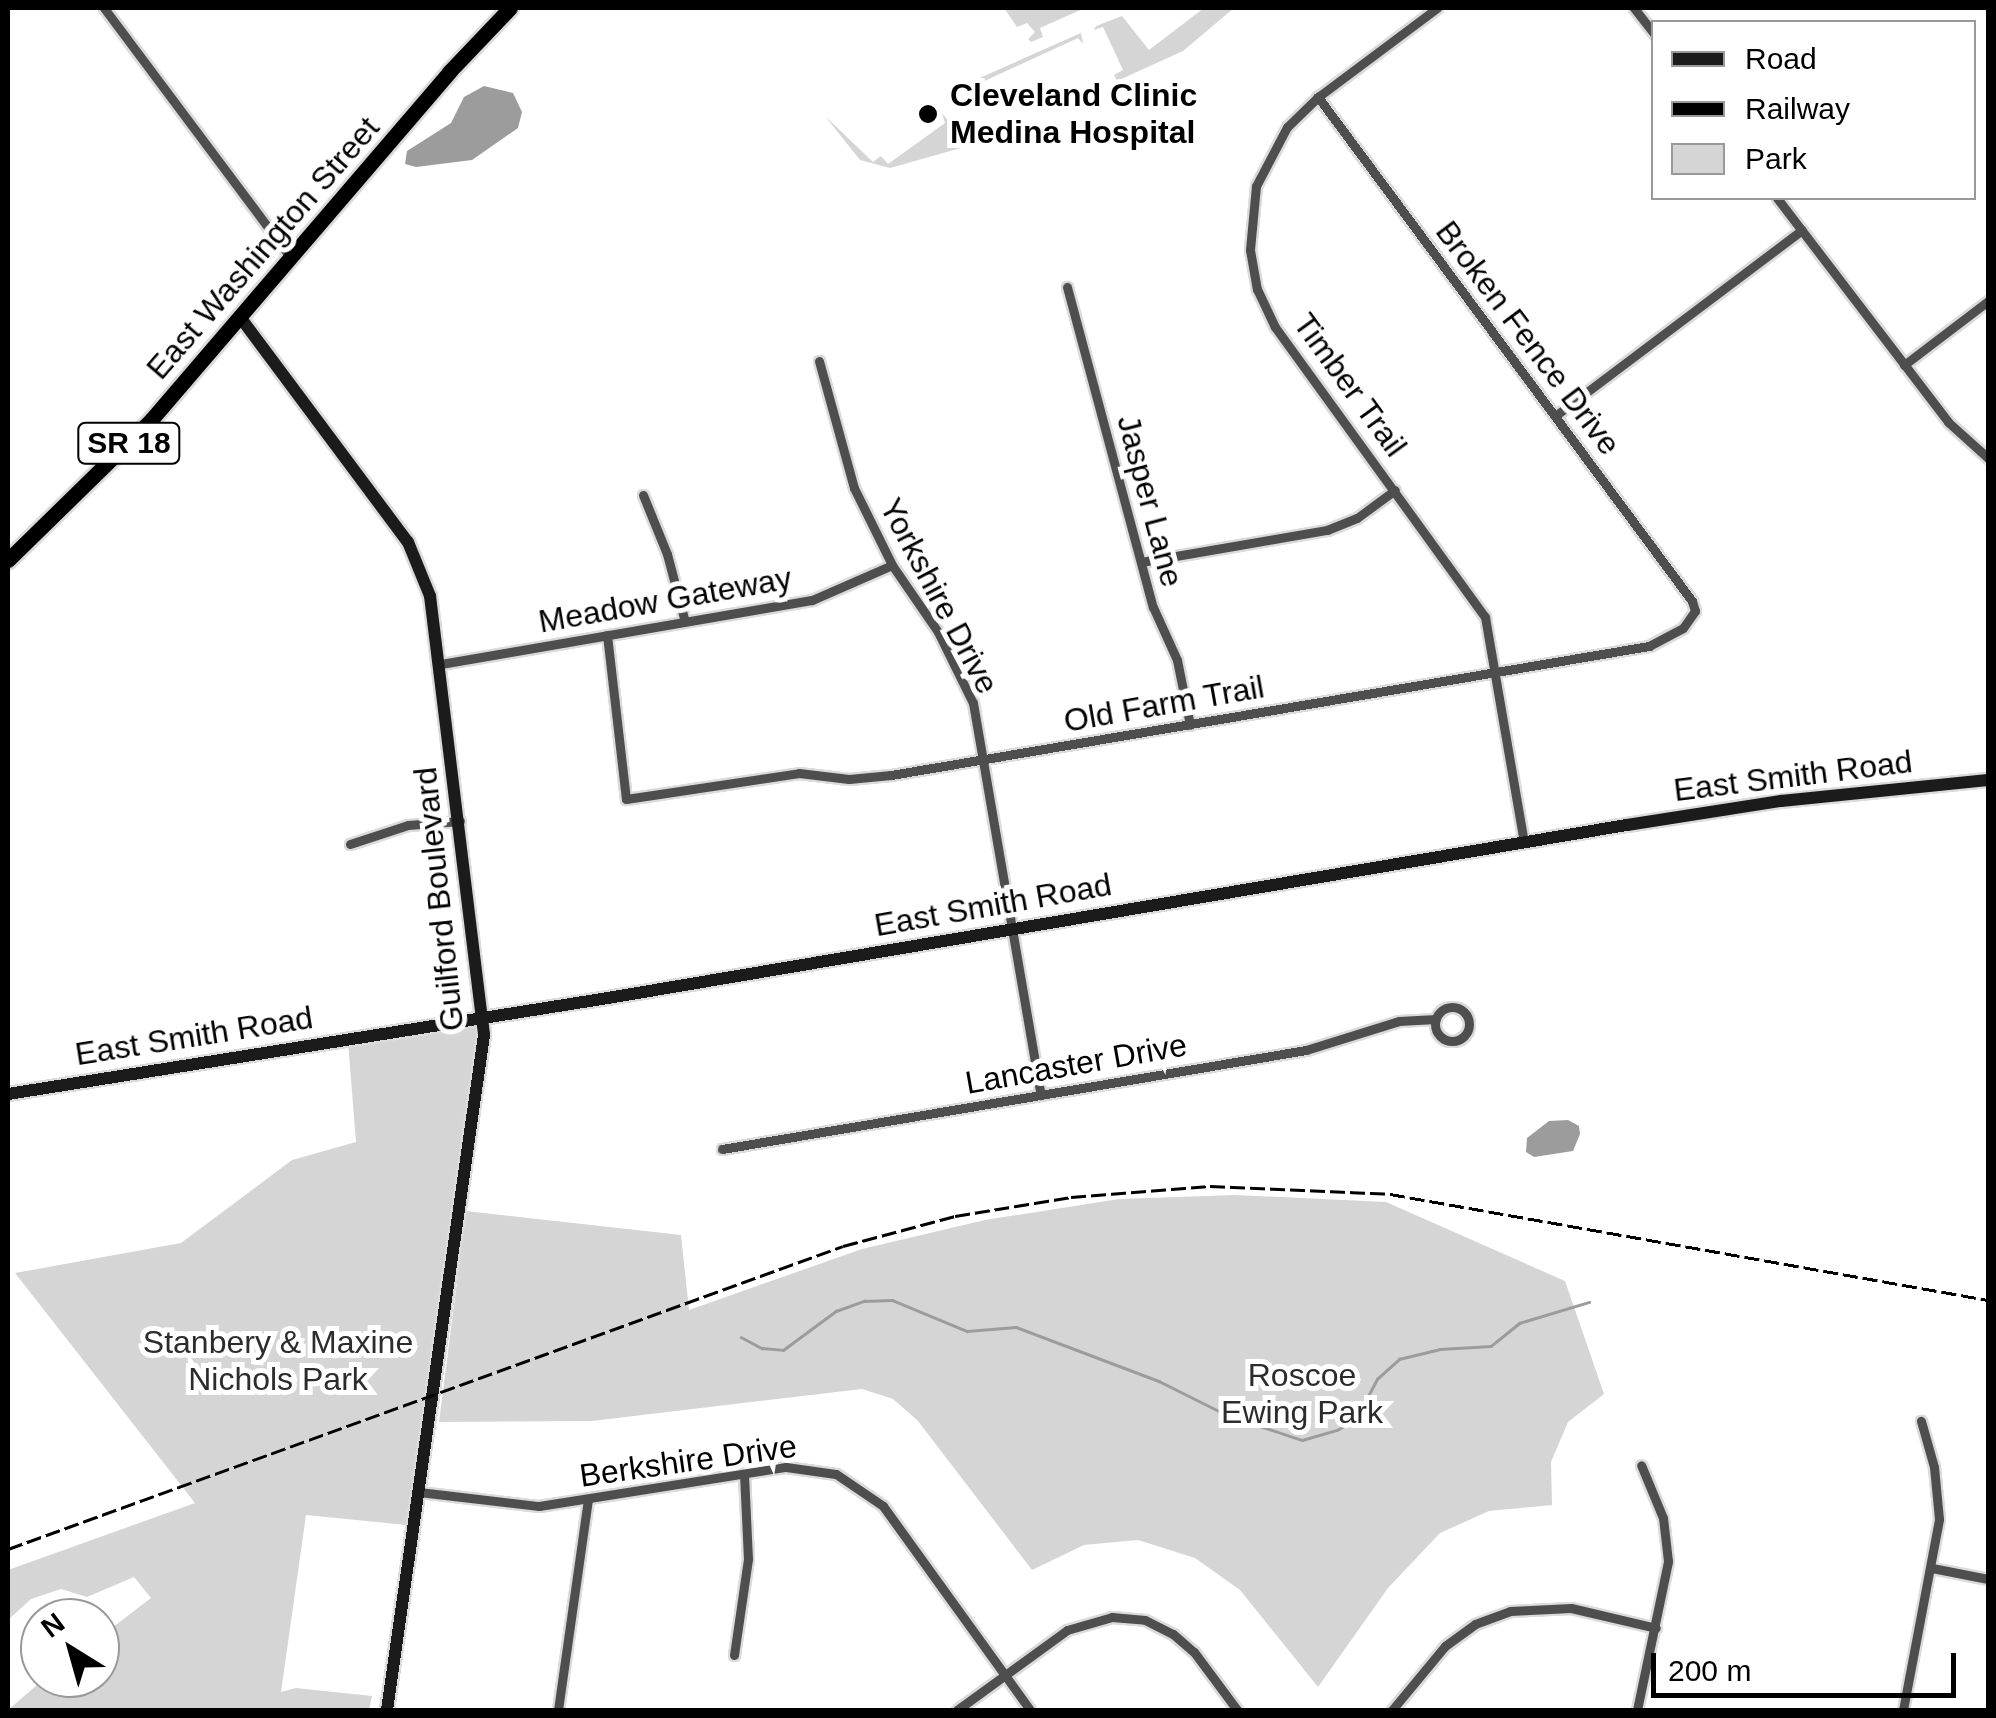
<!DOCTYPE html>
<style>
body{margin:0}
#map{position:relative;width:1996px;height:1718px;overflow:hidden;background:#fff;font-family:Arial,sans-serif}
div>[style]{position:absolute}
.green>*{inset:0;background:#d5d5d5}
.water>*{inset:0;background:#9c9c9c}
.stream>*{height:2.5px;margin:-1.25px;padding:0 1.25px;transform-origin:1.25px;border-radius:1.25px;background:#9c9c9c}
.roads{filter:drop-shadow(2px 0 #dbdbdb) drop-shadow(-2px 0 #dbdbdb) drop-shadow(0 2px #dbdbdb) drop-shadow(0 -2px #dbdbdb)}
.street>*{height:9px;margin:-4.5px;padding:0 4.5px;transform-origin:4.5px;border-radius:4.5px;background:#4e4e4e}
.street>.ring{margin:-4.5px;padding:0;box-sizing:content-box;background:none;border:9px solid #4e4e4e;border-radius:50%}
.secondary>*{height:12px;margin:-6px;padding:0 6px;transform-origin:6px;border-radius:6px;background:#1b1b1b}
.highway>*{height:15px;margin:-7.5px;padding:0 7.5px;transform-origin:7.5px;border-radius:7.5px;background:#000}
.rail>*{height:2.5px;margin-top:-1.25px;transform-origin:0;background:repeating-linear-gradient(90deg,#000 0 15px,transparent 0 20px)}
.dots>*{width:28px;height:28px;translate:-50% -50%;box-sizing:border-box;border:5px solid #fff;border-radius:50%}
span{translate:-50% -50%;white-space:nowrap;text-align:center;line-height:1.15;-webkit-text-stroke:10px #fff;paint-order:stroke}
.shield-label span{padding:2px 8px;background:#fff;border:2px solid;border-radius:8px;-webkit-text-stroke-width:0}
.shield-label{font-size:30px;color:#000;font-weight:700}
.poi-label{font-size:32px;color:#000;font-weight:700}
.left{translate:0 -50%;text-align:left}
.street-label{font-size:32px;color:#000}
.park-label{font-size:32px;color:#2c2c2c}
.frame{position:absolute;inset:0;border:10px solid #000;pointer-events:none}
.legend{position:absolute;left:1651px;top:20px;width:325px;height:180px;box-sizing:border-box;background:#fff;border:2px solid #999;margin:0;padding:12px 18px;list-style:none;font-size:30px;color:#000}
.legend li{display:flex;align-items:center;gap:20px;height:50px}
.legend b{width:50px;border:2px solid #999}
.north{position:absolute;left:20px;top:1598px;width:100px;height:100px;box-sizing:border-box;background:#fff;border:2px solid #999;border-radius:50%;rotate:323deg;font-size:28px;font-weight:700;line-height:40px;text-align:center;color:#000}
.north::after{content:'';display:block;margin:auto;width:35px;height:45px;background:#000;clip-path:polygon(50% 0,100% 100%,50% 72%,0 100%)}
.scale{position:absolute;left:1651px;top:1653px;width:305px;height:45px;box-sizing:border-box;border:5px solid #000;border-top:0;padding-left:12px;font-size:30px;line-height:35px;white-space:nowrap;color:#000;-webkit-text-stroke:8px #fff;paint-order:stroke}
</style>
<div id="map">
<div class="green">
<div style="clip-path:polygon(1004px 8px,1085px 8px,1040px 28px,1043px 37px,1031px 42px,1028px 39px,1035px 32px,1027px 23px,1017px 27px)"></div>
<div style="clip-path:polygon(1204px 8px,1234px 8px,1183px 51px,1117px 81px,1114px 75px,1123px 70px,1103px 27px,1094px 30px,1096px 26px,1122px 16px,1149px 50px)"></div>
<div style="clip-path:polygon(1081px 33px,1083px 44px,1078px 38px,954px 95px,955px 105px,946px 97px,948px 92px)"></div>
<div style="clip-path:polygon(942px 113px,968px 146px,890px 168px,860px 160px,825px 116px,873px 162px,881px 156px,888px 164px,945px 123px)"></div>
<div style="clip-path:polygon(481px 1021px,440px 1324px,406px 1525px,306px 1515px,281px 1692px,296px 1688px,372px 1696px,369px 1710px,8px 1710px,45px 1678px,100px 1678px,100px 1637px,151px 1598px,134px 1577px,87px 1597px,61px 1589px,31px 1599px,8px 1620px,8px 1570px,195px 1503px,15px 1273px,181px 1243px,292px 1160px,356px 1142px,348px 1042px)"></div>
<div style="clip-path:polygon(1235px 1195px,1386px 1202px,1565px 1281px,1604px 1394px,1568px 1422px,1551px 1462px,1552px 1505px,1489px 1511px,1440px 1533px,1388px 1588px,1318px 1687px,1240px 1590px,1195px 1558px,1138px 1540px,1084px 1545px,1032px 1570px,918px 1421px,893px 1399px,862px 1389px,592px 1421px,439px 1422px,466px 1211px,681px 1235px,689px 1310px,862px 1249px,985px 1220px,1119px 1199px)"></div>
</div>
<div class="water">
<div style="clip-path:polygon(484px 86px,513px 93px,522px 112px,518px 128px,472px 160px,416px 167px,405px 164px,407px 151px,451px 123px,464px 97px)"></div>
<div style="clip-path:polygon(1568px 1120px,1579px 1126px,1580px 1134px,1573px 1151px,1534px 1157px,1526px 1152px,1527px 1138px,1549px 1121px)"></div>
</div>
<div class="stream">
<div style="left:741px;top:1337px;width:24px;rotate:28deg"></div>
<div style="left:762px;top:1348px;width:21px;rotate:5deg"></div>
<div style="left:783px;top:1350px;width:66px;rotate:-36.3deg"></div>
<div style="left:836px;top:1311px;width:30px;rotate:-20deg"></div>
<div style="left:864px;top:1301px;width:28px;rotate:-2deg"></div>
<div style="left:892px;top:1300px;width:81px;rotate:22.5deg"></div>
<div style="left:967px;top:1331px;width:49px;rotate:-4.7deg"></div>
<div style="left:1016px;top:1327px;width:153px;rotate:20.7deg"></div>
<div style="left:1159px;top:1381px;width:76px;rotate:26.6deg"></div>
<div style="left:1227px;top:1415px;width:79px;rotate:18.4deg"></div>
<div style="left:1302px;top:1440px;width:36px;rotate:-16deg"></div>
<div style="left:1337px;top:1430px;width:22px;rotate:-30deg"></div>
<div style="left:1356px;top:1419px;width:45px;rotate:-62.3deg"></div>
<div style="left:1377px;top:1379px;width:30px;rotate:-42deg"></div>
<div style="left:1399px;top:1359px;width:42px;rotate:-13.7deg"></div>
<div style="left:1440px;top:1349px;width:51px;rotate:-3.4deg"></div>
<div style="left:1491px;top:1346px;width:36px;rotate:-39deg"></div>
<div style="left:1519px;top:1323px;width:73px;rotate:-16.7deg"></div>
</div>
<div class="roads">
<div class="street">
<div style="left:104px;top:8px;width:312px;rotate:53.2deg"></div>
<div style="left:1437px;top:8px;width:149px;rotate:143.2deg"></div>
<div style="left:1318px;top:97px;width:43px;rotate:135.9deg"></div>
<div style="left:1287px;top:127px;width:67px;rotate:117.7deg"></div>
<div style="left:1256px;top:186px;width:64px;rotate:95.4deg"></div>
<div style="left:1250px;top:250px;width:40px;rotate:80deg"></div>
<div style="left:1257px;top:289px;width:42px;rotate:64.7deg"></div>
<div style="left:1275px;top:327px;width:358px;rotate:54.1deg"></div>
<div style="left:1485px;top:617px;width:228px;rotate:80.2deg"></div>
<div style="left:1634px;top:8px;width:33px;rotate:52deg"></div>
<div style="left:1777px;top:198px;width:282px;rotate:52.6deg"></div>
<div style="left:1948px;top:422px;width:54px;rotate:42deg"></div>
<div style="left:1067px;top:287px;width:331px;rotate:75deg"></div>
<div style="left:1153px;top:607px;width:58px;rotate:65.6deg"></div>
<div style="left:1177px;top:660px;width:66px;rotate:78.7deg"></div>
<div style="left:819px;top:361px;width:132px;rotate:74.6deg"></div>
<div style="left:854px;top:488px;width:86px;rotate:63.7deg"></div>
<div style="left:892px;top:565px;width:81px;rotate:55.5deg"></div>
<div style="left:938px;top:632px;width:79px;rotate:63.8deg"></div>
<div style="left:973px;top:703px;width:398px;rotate:80.2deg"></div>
<div style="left:1904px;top:365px;width:106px;rotate:-37.3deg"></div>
<div style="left:1555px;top:416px;width:309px;rotate:-37deg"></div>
<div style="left:643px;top:495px;width:64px;rotate:67.9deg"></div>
<div style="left:667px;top:554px;width:70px;rotate:75.2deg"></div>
<div style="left:1141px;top:562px;width:189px;rotate:-9.8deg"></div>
<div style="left:1327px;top:530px;width:32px;rotate:-22deg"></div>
<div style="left:1357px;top:518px;width:47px;rotate:-36.4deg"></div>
<div style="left:607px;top:635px;width:165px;rotate:83.4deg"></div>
<div style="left:626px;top:799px;width:175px;rotate:-8.5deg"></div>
<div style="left:799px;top:773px;width:50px;rotate:6.8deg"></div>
<div style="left:849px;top:779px;width:42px;rotate:-5.4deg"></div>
<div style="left:891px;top:775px;width:769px;rotate:-9.66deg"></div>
<div style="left:1649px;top:646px;width:38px;rotate:-28deg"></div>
<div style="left:1683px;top:628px;width:21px;rotate:-55deg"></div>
<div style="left:1695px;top:611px;width:10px;rotate:-107deg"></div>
<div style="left:1692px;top:601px;width:628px;rotate:-126.58deg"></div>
<div style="left:441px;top:664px;width:376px;rotate:-9.8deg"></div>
<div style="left:812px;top:600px;width:87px;rotate:-23.6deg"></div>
<div style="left:350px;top:844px;width:61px;rotate:-18.1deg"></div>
<div style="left:408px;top:825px;width:52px;rotate:-4.4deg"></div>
<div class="ring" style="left:1435px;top:1007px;width:25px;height:25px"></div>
<div style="left:722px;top:1149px;width:592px;rotate:-9.62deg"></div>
<div style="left:1306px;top:1050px;width:97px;rotate:-17.3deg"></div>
<div style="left:1399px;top:1021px;width:37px;rotate:-3deg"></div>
<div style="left:419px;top:1492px;width:121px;rotate:6.7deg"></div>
<div style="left:539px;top:1506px;width:250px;rotate:-9deg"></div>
<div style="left:786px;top:1467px;width:50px;rotate:8deg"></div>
<div style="left:836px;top:1474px;width:57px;rotate:34.2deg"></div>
<div style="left:883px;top:1506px;width:251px;rotate:54.2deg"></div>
<div style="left:1932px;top:1568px;width:57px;rotate:11.1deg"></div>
<div style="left:734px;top:1655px;width:97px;rotate:-81.7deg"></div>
<div style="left:748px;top:1559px;width:85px;rotate:-92.7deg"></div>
<div style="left:558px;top:1710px;width:213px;rotate:-81.9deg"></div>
<div style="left:957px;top:1710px;width:136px;rotate:-36deg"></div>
<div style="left:1067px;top:1630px;width:47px;rotate:-16.1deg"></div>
<div style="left:1112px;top:1617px;width:33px;rotate:5deg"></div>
<div style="left:1145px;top:1620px;width:31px;rotate:27deg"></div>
<div style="left:1173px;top:1634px;width:28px;rotate:41deg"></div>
<div style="left:1194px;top:1652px;width:72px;rotate:53.4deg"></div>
<div style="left:1392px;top:1710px;width:83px;rotate:-50.4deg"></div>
<div style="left:1445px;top:1646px;width:37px;rotate:-36deg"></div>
<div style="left:1475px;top:1624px;width:37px;rotate:-20deg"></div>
<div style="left:1510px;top:1611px;width:61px;rotate:-2.8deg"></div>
<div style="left:1571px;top:1608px;width:87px;rotate:13.2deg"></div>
<div style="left:1637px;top:1710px;width:152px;rotate:-78.2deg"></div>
<div style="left:1668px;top:1561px;width:43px;rotate:-96.6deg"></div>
<div style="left:1663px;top:1518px;width:57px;rotate:-112.5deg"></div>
<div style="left:1903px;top:1710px;width:194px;rotate:-79.3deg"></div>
<div style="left:1939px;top:1519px;width:52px;rotate:-95.5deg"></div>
<div style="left:1934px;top:1467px;width:48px;rotate:-105.8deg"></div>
</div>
<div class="secondary">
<div style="left:240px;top:317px;width:281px;rotate:53.3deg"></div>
<div style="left:408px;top:542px;width:58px;rotate:67.8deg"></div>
<div style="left:430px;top:596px;width:425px;rotate:83deg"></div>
<div style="left:482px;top:1018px;width:17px;rotate:83deg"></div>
<div style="left:484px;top:1035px;width:682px;rotate:98.18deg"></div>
<div style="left:8px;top:1094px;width:608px;rotate:-9.09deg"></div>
<div style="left:608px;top:998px;width:1034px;rotate:-9.64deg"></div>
<div style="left:1627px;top:825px;width:156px;rotate:-8.9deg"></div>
<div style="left:1781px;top:801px;width:208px;rotate:-5.8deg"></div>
</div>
<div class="highway">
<div style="left:8px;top:560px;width:200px;rotate:-44.4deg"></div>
<div style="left:151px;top:420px;width:458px;rotate:-49.4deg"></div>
<div style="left:449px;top:72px;width:88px;rotate:-46.4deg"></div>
</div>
</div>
<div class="rail">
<div style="left:8px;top:1549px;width:888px;rotate:-19.94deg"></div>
<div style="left:843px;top:1246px;width:116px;rotate:-15deg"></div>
<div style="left:955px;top:1216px;width:118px;rotate:-9.3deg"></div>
<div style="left:1071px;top:1197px;width:139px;rotate:-4.5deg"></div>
<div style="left:1210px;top:1186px;width:180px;rotate:2.5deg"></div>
<div style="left:1390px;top:1194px;width:607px;rotate:10.05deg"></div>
</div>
<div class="dots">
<div style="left:928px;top:114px;background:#000"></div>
</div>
<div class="shield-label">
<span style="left:129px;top:443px">SR 18</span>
</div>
<div class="poi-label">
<span class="left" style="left:950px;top:114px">Cleveland Clinic<br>Medina Hospital</span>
</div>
<div class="street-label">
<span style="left:263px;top:248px;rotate:-49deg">East Washington Street</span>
<span style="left:1528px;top:338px;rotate:53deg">Broken Fence Drive</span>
<span style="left:1350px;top:385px;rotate:54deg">Timber Trail</span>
<span style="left:1150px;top:501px;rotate:75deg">Jasper Lane</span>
<span style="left:939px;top:596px;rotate:62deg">Yorkshire Drive</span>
<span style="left:665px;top:600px;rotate:-10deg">Meadow Gateway</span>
<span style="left:1164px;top:704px;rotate:-10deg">Old Farm Trail</span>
<span style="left:1793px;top:776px;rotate:-7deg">East Smith Road</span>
<span style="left:439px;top:899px;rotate:-96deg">Guilford Boulevard</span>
<span style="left:993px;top:905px;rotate:-10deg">East Smith Road</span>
<span style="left:194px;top:1036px;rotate:-9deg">East Smith Road</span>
<span style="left:1076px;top:1064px;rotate:-10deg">Lancaster Drive</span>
<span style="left:688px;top:1461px;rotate:-8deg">Berkshire Drive</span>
</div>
<div class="park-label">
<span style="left:278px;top:1361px">Stanbery &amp; Maxine<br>Nichols Park</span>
<span style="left:1302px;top:1394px">Roscoe<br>Ewing Park</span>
</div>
<div class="frame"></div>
<ul class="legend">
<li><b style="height:12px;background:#1b1b1b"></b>Road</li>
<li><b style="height:12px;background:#000"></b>Railway</li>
<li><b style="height:28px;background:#d5d5d5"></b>Park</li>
</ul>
<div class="north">N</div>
<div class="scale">200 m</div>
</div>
